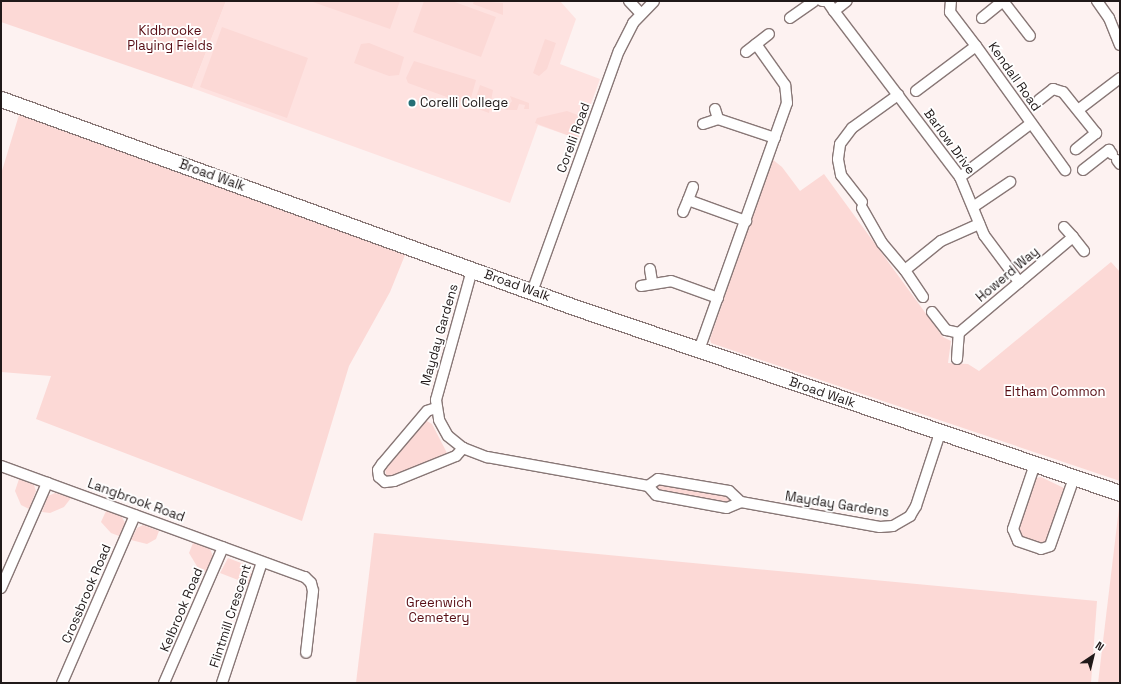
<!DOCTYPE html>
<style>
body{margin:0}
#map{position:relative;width:1121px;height:684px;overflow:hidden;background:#fdf2f1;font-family:"Space Grotesk",sans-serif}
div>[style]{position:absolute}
.built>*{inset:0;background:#fee2e0}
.green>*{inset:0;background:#fcd9d6}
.roads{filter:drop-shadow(1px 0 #887776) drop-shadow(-1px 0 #887776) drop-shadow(0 1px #887776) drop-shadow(0 -1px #887776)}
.street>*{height:10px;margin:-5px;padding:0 5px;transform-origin:5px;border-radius:5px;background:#fff}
.secondary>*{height:15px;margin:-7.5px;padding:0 7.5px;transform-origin:7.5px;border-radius:7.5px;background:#fff}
.dots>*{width:11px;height:11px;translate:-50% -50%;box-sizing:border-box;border:2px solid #fff;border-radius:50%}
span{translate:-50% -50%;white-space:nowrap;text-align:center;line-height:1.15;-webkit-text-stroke:3.5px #fff;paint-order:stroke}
.park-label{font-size:13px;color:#570c13}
.street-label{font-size:13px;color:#201919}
.poi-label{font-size:13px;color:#201919}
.left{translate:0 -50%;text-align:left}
.frame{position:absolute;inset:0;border:2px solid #201919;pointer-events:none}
.north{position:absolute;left:1073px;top:636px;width:40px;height:40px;-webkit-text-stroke:3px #fff;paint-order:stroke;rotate:35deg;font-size:11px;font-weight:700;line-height:16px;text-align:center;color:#201919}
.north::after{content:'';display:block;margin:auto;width:14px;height:18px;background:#201919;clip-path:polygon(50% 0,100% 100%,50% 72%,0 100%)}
</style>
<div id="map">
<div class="built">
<div style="clip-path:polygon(226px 1px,560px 1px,576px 19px,560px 64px,600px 79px,578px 139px,538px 125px,510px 203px,192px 88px)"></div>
</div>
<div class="green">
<div style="clip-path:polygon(1px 1px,226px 1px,192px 88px,1px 22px)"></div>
<div style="clip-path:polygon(310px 1px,400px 1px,390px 29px)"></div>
<div style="clip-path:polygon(424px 1px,452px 1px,496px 17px,481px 57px,413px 32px)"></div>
<div style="clip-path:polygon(474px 1px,503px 3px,503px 15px,473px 4px)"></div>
<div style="clip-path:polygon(222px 27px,308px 58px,287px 118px,200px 87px)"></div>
<div style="clip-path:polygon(545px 39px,556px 43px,547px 69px,539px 76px,533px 73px)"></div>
<div style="clip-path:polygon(369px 43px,404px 57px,399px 75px,389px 76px,354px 63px,361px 44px)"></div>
<div style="clip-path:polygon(414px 61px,476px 80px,469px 105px,408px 83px,406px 78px)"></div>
<div style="clip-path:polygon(480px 85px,493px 90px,489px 113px,473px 107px)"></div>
<div style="clip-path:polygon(510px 96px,529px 103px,529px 109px,524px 109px,525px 105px,519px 104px,517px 110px,505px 110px,512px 101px)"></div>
<div style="clip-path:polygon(567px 111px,586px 118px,578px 139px,535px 123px,537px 118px)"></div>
<div style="clip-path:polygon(19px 115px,405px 255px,390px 292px,349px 366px,302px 521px,36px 419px,51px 376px,1px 372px,1px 174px)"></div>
<div style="clip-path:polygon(772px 159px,782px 167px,800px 191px,824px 174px,943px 337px,951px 341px,948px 363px,968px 364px,979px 371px,1111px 262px,1120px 272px,1120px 481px,711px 343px,710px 339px)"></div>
<div style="clip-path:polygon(425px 420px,432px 424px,447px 453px,395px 477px,386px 475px,385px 467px)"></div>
<div style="clip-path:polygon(1041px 477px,1066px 489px,1047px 541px,1039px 545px,1020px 538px,1018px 527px,1035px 478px)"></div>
<div style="clip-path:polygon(19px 479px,34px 485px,36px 491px,29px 509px,21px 505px,15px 491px)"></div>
<div style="clip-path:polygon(657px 483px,727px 495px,731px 501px,728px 504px,657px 493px)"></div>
<div style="clip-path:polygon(55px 493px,71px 498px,64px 507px,50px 513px,42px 512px,48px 496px)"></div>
<div style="clip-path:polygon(1120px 507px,1120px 683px,1098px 683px,1119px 508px)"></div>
<div style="clip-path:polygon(106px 511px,122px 517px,125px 523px,119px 536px,111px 533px,101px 522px)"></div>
<div style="clip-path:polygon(143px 525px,159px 531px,156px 539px,147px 544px,131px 540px,137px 528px)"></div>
<div style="clip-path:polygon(374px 533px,1097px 601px,1091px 683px,356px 683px)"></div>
<div style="clip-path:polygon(193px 543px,210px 549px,213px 556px,206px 572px,198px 568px,189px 553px)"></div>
<div style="clip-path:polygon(228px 558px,249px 566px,253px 578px,251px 585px,220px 573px)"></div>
</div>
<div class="roads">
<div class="street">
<div style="left:629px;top:1px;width:16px;rotate:47deg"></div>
<div style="left:822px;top:1px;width:5px"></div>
<div style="left:827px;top:1px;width:12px;rotate:55deg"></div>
<div style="left:834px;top:11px;width:208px;rotate:52.8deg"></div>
<div style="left:960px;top:177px;width:63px;rotate:67.5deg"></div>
<div style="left:984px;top:235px;width:59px;rotate:53.3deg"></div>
<div style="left:1003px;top:1px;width:44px;rotate:52.4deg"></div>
<div style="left:1097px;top:1px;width:21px;rotate:55deg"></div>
<div style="left:1109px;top:18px;width:29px;rotate:68deg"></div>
<div style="left:834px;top:11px;width:16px;rotate:-38deg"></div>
<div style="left:790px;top:18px;width:29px;rotate:-35deg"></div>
<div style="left:982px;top:18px;width:27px;rotate:-39deg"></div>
<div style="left:976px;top:46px;width:153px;rotate:54.3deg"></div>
<div style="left:746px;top:52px;width:29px;rotate:-38deg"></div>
<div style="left:916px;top:91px;width:75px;rotate:-36.9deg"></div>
<div style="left:976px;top:46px;width:43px;rotate:-127.4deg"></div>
<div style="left:950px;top:12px;width:11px;rotate:-85deg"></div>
<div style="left:1039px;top:100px;width:18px;rotate:-38deg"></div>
<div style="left:1053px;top:89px;width:10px;rotate:17deg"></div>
<div style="left:1063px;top:92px;width:53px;rotate:51.2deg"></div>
<div style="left:1096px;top:133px;width:26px;rotate:141deg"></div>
<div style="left:715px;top:109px;width:10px;rotate:73deg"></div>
<div style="left:1078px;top:110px;width:53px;rotate:-37.3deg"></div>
<div style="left:703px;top:124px;width:16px;rotate:-18deg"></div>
<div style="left:718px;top:119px;width:60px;rotate:18.4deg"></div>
<div style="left:1117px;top:160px;width:5px;rotate:53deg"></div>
<div style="left:1083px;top:170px;width:33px;rotate:-38deg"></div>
<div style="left:1109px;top:150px;width:5px;rotate:53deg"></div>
<div style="left:960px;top:177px;width:88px;rotate:-37.1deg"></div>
<div style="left:688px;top:200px;width:14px;rotate:-69deg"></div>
<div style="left:862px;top:202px;width:34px;rotate:-128deg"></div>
<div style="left:841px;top:175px;width:16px;rotate:-101deg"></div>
<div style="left:838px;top:159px;width:15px;rotate:-82deg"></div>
<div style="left:840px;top:144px;width:20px;rotate:-53deg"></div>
<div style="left:852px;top:128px;width:57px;rotate:-35.7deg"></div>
<div style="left:973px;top:207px;width:45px;rotate:-34deg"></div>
<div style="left:862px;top:208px;width:40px;rotate:60.3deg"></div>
<div style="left:882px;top:243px;width:35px;rotate:50deg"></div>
<div style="left:683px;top:212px;width:13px;rotate:-67deg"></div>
<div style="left:688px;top:200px;width:62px;rotate:19.9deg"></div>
<div style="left:1064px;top:227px;width:13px;rotate:48deg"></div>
<div style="left:650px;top:269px;width:13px;rotate:81deg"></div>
<div style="left:472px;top:270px;width:135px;rotate:105.5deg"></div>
<div style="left:436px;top:400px;width:20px;rotate:81deg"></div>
<div style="left:439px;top:420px;width:18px;rotate:61deg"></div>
<div style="left:448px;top:436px;width:19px;rotate:39deg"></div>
<div style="left:463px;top:448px;width:26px;rotate:21deg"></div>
<div style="left:487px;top:457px;width:164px;rotate:10.2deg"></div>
<div style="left:641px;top:286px;width:30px;rotate:-9deg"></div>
<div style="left:671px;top:281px;width:50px;rotate:19.9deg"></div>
<div style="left:532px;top:292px;width:256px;rotate:-70.2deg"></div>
<div style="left:619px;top:51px;width:31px;rotate:-63deg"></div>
<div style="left:633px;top:23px;width:30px;rotate:-46deg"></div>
<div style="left:923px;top:297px;width:32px;rotate:-124deg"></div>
<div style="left:905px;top:270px;width:46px;rotate:-38.9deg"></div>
<div style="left:941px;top:241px;width:42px;rotate:-24.1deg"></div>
<div style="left:932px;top:312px;width:23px;rotate:52deg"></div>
<div style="left:946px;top:330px;width:13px;rotate:13deg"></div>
<div style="left:959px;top:333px;width:149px;rotate:-40.1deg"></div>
<div style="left:1073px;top:237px;width:18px;rotate:52deg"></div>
<div style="left:699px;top:350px;width:262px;rotate:-70.4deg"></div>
<div style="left:787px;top:103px;width:18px;rotate:-96deg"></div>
<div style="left:785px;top:85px;width:50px;rotate:-125.3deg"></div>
<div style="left:957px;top:359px;width:26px;rotate:-86deg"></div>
<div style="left:436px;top:408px;width:9px;rotate:162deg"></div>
<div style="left:427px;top:411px;width:70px;rotate:130.3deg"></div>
<div style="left:382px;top:464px;width:7px;rotate:124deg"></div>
<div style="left:378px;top:470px;width:7px;rotate:82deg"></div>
<div style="left:379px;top:477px;width:8px;rotate:40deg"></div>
<div style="left:385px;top:482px;width:9px;rotate:-6deg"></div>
<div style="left:394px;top:481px;width:67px;rotate:-22deg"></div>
<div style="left:456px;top:456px;width:11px;rotate:-49deg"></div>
<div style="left:1035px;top:464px;width:69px;rotate:108.7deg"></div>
<div style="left:1013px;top:529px;width:13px;rotate:67deg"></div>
<div style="left:1018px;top:541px;width:24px;rotate:19deg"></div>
<div style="left:1041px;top:549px;width:9px;rotate:-18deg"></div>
<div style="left:1050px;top:546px;width:72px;rotate:-70.6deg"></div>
<div style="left:1px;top:466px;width:324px;rotate:20.1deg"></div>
<div style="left:305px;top:577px;width:8px;rotate:45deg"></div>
<div style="left:311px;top:583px;width:8px;rotate:76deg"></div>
<div style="left:313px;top:591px;width:62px;rotate:96.4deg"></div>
<div style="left:648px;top:486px;width:12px;rotate:48deg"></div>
<div style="left:656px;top:495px;width:72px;rotate:10.4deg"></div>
<div style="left:727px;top:508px;width:15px;rotate:-23deg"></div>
<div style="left:741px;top:502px;width:141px;rotate:10.2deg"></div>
<div style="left:880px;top:527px;width:13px;rotate:-4deg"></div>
<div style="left:893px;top:526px;width:20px;rotate:-30deg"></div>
<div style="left:910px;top:516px;width:12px;rotate:-59deg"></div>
<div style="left:916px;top:506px;width:77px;rotate:-71.8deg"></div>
<div style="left:648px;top:486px;width:12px;rotate:-35deg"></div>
<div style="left:658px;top:479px;width:72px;rotate:9.6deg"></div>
<div style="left:729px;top:491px;width:16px;rotate:43deg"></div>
<div style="left:1px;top:588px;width:115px;rotate:-66.3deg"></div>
<div style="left:62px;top:683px;width:183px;rotate:-66.5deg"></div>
<div style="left:164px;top:683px;width:148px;rotate:-66.5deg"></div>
<div style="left:222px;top:683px;width:127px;rotate:-71.7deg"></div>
</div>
<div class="secondary">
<div style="left:1px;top:99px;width:610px;rotate:19.95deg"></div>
<div style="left:574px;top:307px;width:577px;rotate:18.81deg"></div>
</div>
</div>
<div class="dots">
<div style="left:412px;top:103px;background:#246f76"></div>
</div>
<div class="park-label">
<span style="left:170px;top:39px">Kidbrooke<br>Playing Fields</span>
<span style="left:1055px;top:392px">Eltham Common</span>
<span style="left:439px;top:611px">Greenwich<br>Cemetery</span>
</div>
<div class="street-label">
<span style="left:1014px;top:77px;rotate:55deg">Kendall Road</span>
<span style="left:574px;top:138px;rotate:-70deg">Corelli Road</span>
<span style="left:949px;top:142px;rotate:54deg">Barlow Drive</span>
<span style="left:212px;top:176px;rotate:20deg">Broad Walk</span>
<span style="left:1008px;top:275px;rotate:-40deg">Howerd Way</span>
<span style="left:517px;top:286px;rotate:20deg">Broad Walk</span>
<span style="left:440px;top:335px;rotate:-74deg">Mayday Gardens</span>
<span style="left:822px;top:393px;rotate:19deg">Broad Walk</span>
<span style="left:136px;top:501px;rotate:20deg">Langbrook Road</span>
<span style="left:837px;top:505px;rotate:9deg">Mayday Gardens</span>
<span style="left:87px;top:594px;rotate:-67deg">Crossbrook Road</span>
<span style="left:182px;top:610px;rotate:-67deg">Kelbrook Road</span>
<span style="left:231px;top:616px;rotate:-72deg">Flintmill Crescent</span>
</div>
<div class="poi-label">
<span class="left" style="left:420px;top:103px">Corelli College</span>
</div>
<div class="frame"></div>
<div class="north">N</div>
</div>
